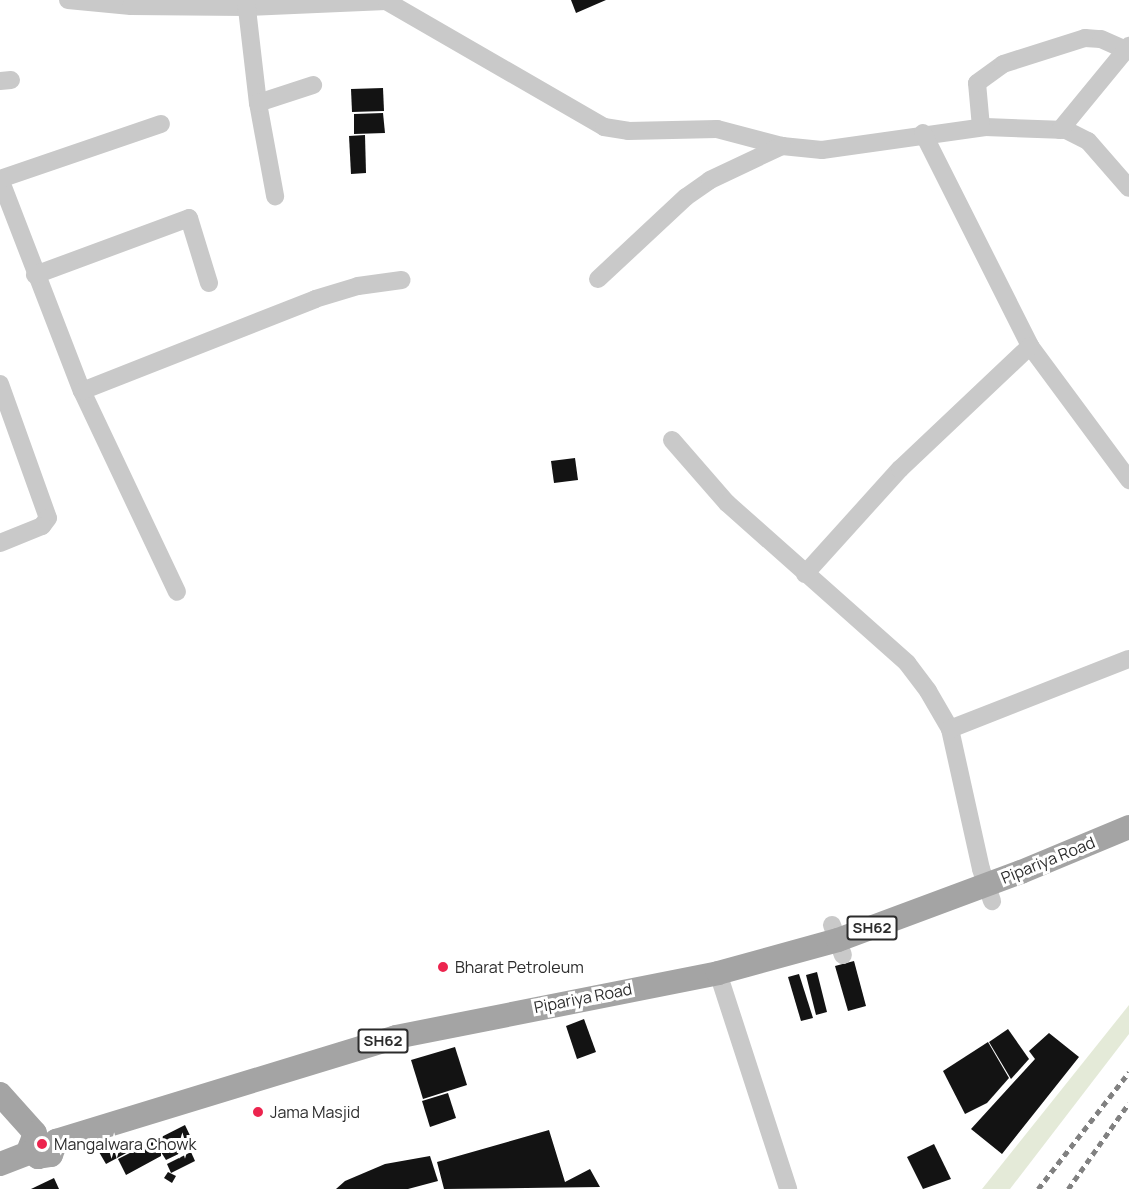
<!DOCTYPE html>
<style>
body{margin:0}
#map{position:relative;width:1129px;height:1189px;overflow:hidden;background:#fff;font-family:Manrope,sans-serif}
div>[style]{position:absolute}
.green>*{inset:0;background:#e4ead8}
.building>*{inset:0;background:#131313}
.minor>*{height:18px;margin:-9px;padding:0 9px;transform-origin:9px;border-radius:9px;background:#c9c9c9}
.major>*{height:24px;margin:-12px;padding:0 12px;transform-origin:12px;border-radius:12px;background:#a4a4a4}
.rail>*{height:4.5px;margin-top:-2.25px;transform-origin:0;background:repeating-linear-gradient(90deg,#818181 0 6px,transparent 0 10.5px)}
.major-bridge>*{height:24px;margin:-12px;padding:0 12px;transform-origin:12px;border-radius:12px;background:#a4a4a4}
.dots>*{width:16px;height:16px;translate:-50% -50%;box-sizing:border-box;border:3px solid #fff;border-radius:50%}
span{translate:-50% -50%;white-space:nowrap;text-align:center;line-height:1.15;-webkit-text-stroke:6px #fff;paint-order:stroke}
.shield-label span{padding:2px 4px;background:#fff;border:2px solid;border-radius:4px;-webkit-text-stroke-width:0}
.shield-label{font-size:15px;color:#2c2c2c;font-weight:700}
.street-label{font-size:16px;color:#2c2c2c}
.poi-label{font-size:16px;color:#2c2c2c}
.left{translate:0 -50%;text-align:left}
</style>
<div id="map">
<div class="green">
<div style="clip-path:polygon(1129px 1005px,1129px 1034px,1010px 1189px,982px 1189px)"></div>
</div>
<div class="building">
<div style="clip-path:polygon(571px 0,606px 0,576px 13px)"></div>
<div style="clip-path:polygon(383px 88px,384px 111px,352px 112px,351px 89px)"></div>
<div style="clip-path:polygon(383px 113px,385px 133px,354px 134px,354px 114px)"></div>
<div style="clip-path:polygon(365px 135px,366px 173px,351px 174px,349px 136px)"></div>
<div style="clip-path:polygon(575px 458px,578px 480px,554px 483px,551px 461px)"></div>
<div style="clip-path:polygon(854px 961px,866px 1006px,848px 1011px,835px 966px)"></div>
<div style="clip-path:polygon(817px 972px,827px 1012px,816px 1015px,806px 975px)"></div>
<div style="clip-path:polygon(799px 974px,813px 1018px,801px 1021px,788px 977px)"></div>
<div style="clip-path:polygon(584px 1019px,596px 1052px,577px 1059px,566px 1026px)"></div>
<div style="clip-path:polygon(1008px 1029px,1029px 1059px,1011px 1079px,989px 1042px)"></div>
<div style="clip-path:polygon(1049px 1033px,1079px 1057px,1002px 1154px,971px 1129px,1035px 1059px,1029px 1051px)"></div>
<div style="clip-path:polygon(988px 1042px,1009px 1078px,987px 1103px,965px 1114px,943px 1071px)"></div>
<div style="clip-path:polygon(455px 1047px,467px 1085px,423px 1099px,411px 1060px)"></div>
<div style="clip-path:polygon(448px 1093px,456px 1118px,430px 1127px,422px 1101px)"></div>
<div style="clip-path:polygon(185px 1125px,195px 1146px,166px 1160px,161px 1152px,161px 1156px,126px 1175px,118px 1159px)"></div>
<div style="clip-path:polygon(549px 1130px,565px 1182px,590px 1169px,600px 1187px,444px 1189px,437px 1162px)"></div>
<div style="clip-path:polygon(123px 1139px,130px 1151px,106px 1164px,99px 1152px)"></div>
<div style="clip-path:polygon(934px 1144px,951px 1179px,923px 1189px,907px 1157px)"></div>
<div style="clip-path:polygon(191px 1152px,195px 1161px,171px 1173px,167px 1164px)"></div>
<div style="clip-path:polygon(430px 1156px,438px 1181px,408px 1189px,336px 1189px,345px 1181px,385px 1164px)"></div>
<div style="clip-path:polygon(168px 1172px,176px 1176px,172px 1183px,164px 1178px)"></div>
<div style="clip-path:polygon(54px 1178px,59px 1189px,31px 1189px)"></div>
</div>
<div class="minor">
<div style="left:68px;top:0;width:63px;rotate:5.4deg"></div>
<div style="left:131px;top:6px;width:115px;rotate:0.5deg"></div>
<div style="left:246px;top:7px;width:140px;rotate:-2.5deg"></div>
<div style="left:386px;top:1px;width:252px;rotate:30deg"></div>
<div style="left:604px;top:127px;width:24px;rotate:9deg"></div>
<div style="left:628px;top:131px;width:89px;rotate:-1.3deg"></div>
<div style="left:717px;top:129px;width:67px;rotate:14.7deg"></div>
<div style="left:782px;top:146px;width:40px;rotate:5.7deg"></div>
<div style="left:822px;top:150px;width:165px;rotate:-8deg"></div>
<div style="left:985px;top:127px;width:81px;rotate:2.1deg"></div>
<div style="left:1066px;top:130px;width:25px;rotate:27deg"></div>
<div style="left:1088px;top:141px;width:62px;rotate:48.9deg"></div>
<div style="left:246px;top:0;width:104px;rotate:83.4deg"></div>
<div style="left:258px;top:103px;width:95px;rotate:79.6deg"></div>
<div style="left:0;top:81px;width:11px;rotate:-5deg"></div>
<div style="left:258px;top:103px;width:58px;rotate:-18.1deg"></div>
<div style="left:981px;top:127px;width:44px;rotate:-95.2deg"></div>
<div style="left:977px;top:83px;width:32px;rotate:-36deg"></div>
<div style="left:1003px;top:64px;width:86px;rotate:-17.6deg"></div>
<div style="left:1085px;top:38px;width:16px;rotate:4deg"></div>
<div style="left:1101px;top:39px;width:27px;rotate:24deg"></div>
<div style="left:1060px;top:130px;width:109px;rotate:-50.6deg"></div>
<div style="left:923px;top:133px;width:238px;rotate:63.3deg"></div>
<div style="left:1030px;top:346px;width:167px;rotate:53.5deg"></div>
<div style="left:0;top:179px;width:227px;rotate:68.9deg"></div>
<div style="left:82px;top:391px;width:222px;rotate:64.7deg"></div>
<div style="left:0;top:179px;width:170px;rotate:-18.9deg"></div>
<div style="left:35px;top:275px;width:164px;rotate:-20.3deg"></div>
<div style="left:189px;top:218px;width:68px;rotate:72.9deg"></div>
<div style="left:598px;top:279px;width:120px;rotate:-43deg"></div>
<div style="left:686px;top:197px;width:29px;rotate:-35deg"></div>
<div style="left:710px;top:180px;width:80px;rotate:-25.3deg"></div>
<div style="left:0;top:384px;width:142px;rotate:70.3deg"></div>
<div style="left:48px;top:518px;width:10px;rotate:127deg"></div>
<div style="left:42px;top:526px;width:45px;rotate:158deg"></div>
<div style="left:82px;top:391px;width:251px;rotate:-21.5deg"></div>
<div style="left:315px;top:299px;width:45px;rotate:-16.8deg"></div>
<div style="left:358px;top:286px;width:44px;rotate:-7.8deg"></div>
<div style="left:672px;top:440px;width:84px;rotate:48.9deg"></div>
<div style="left:727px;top:503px;width:241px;rotate:41.6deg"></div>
<div style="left:907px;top:663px;width:35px;rotate:53deg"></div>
<div style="left:928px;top:691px;width:44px;rotate:59.9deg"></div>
<div style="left:950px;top:729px;width:143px;rotate:77.5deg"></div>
<div style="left:981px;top:869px;width:34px;rotate:71deg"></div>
<div style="left:805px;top:574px;width:142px;rotate:-47.9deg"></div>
<div style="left:900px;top:469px;width:179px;rotate:-43.4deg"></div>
<div style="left:950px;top:729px;width:192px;rotate:-21.4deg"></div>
<div style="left:832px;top:925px;width:32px;rotate:70deg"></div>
<div style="left:718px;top:973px;width:227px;rotate:72deg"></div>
</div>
<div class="major">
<div style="left:1021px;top:872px;width:117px;rotate:-22.6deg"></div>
<div style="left:0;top:1094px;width:52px;rotate:48.1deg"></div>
<div style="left:35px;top:1133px;width:15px;rotate:110deg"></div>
<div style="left:30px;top:1147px;width:13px;rotate:51deg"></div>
<div style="left:38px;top:1157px;width:13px;rotate:-9deg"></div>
<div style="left:51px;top:1155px;width:15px;rotate:-70deg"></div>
<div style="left:56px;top:1141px;width:356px;rotate:-17deg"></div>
<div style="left:396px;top:1037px;width:328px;rotate:-11.2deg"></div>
<div style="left:0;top:1164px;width:34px;rotate:-21deg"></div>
</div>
<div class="rail">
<div style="left:1038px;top:1189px;width:148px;rotate:-52.1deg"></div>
<div style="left:1068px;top:1189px;width:105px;rotate:-54.7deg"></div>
</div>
<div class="major-bridge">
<div style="left:718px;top:973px;width:124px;rotate:-15.4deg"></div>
<div style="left:838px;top:940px;width:195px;rotate:-20.4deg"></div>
</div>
<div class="dots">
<div style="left:443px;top:967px;background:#ec244e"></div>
<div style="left:258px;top:1112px;background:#ec244e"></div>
<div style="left:42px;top:1144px;background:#ec244e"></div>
</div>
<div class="shield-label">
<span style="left:872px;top:928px">SH62</span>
<span style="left:383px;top:1041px">SH62</span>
</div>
<div class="street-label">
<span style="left:1048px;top:860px;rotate:-22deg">Pipariya Road</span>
<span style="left:583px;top:998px;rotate:-11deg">Pipariya Road</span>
</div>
<div class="poi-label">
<span class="left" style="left:455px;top:967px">Bharat Petroleum</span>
<span class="left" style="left:270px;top:1112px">Jama Masjid</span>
<span class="left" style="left:54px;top:1144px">Mangalwara Chowk</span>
</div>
</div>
